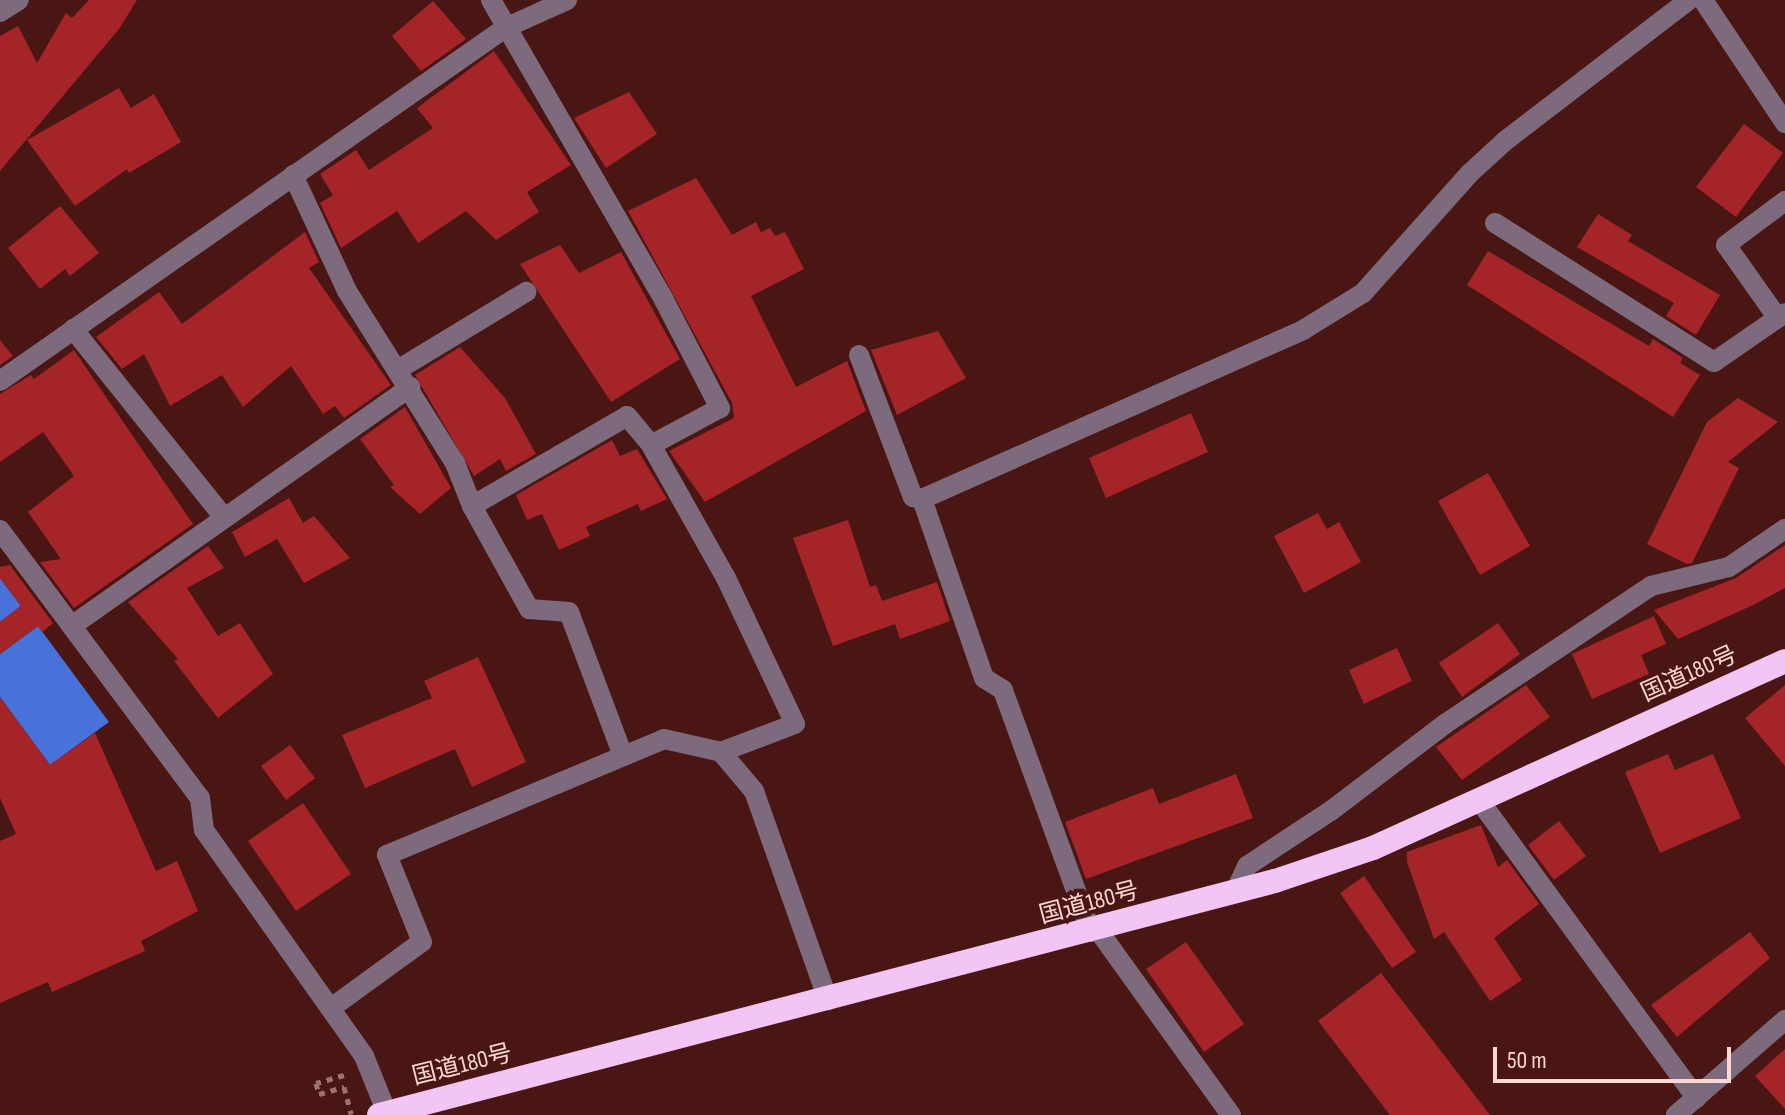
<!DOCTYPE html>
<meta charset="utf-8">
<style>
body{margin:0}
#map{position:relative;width:1785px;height:1115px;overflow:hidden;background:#4a1614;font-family:"Sofia Sans Condensed","Noto Sans JP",sans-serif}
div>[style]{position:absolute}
.water>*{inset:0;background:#4871d9}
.building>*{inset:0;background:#a52427}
.path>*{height:5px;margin-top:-2.5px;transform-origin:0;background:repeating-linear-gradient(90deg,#9e726f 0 6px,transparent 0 12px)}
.minor>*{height:20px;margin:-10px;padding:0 10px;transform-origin:10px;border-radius:10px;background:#7d6b7d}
.highway>*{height:24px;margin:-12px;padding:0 12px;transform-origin:12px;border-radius:12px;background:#f2c5f4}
span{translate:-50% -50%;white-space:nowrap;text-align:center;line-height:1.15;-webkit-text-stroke:8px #4a1614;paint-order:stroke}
.street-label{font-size:24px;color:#fbd8d4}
.scale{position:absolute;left:1493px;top:1047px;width:238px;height:36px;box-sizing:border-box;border:4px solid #fbd8d4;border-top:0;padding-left:10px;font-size:24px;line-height:28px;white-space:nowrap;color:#fbd8d4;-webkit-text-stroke:6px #4a1614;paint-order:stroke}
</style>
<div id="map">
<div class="water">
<div style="clip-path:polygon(0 578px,21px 606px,0 622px)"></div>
<div style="clip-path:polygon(38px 626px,109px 722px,50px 765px,0 697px,0 654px)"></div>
</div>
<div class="building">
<div style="clip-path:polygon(89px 0,137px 0,119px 29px,0 171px,0 36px,18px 26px,37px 63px,66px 13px,72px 18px)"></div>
<div style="clip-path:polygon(433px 1px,466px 39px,421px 71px,392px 36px)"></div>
<div style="clip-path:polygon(494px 51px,571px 165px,527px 192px,539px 212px,496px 240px,466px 211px,418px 243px,397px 211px,341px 248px,320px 203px,333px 195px,320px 174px,356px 150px,369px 170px,433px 128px,417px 108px)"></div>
<div style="clip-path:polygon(119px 88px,131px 108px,154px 94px,181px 142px,129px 173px,127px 169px,75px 206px,27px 140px)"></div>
<div style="clip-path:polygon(629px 92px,657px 134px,606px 168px,574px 118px)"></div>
<div style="clip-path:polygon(1744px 124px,1783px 153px,1736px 217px,1696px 187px)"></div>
<div style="clip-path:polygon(696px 178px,732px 235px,756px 222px,761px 232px,770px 228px,775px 236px,785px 232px,804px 269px,751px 296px,796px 387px,847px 361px,866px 411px,705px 502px,669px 451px,734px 418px,732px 403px,628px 211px)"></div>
<div style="clip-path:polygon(60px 206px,99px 253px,70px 276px,65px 269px,40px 289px,8px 248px)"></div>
<div style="clip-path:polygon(1598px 214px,1632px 235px,1628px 241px,1720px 295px,1696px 335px,1666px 316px,1674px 303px,1577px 247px)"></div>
<div style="clip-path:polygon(305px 232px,319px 262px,309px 268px,391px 385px,344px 418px,335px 406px,323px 414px,291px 366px,243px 407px,222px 375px,170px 406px,144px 354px,122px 369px,96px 337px,159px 292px,182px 324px)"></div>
<div style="clip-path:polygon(560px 245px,579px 273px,621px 252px,680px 359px,611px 402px,520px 264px)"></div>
<div style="clip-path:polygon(1488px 251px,1649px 346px,1653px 339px,1683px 358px,1680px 363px,1700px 375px,1673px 417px,1467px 285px)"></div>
<div style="clip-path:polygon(938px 331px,966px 378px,897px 415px,871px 350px)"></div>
<div style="clip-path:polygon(0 340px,13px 356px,0 365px)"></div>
<div style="clip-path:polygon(460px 347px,505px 398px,536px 454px,506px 471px,500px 459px,474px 476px,415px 375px)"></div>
<div style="clip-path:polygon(74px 350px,193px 524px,74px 608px,40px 562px,61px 559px,28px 512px,74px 476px,43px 432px,0 462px,0 394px,31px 375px,34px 379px)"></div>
<div style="clip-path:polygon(1738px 398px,1778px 422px,1728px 462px,1739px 468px,1692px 563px,1687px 564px,1647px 544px,1707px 422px)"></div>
<div style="clip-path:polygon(405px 407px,451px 488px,420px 514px,390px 487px,394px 485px,360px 439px)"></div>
<div style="clip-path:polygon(1191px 413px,1208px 452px,1106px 498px,1089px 458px)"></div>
<div style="clip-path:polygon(612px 440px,620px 456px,637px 449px,667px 499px,641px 511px,638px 504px,586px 527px,590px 536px,559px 550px,542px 514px,527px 520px,516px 495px)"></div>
<div style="clip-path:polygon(1488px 473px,1530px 546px,1480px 575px,1438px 501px)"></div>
<div style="clip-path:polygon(289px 498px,303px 523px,314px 516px,350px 558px,304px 583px,277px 539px,245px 557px,232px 532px)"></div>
<div style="clip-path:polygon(1318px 513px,1327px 529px,1339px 522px,1361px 562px,1304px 593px,1274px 536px)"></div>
<div style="clip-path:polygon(848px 520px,870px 587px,876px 585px,882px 601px,937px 582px,950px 621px,900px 639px,895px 624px,833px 646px,793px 538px)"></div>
<div style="clip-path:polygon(1785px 545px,1785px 588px,1753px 605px,1678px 639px,1654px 610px,1736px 578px)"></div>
<div style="clip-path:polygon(208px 546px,224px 568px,187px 588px,218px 636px,240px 623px,273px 674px,218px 718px,174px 661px,178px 659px,128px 602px)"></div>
<div style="clip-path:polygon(10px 565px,53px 623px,42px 632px,38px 626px,0 654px,0 622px,21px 606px,0 578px,0 567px)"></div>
<div style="clip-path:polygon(1654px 616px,1666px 644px,1641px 655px,1649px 674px,1592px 699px,1572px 654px)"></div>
<div style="clip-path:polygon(1498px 623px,1520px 654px,1462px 697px,1439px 663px)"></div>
<div style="clip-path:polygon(1397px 648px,1412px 681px,1364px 704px,1349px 670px)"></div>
<div style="clip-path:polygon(478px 657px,526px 762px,472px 787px,455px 749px,365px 788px,342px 735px,432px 698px,424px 681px)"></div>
<div style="clip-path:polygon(1526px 685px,1550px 717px,1462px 780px,1436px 747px)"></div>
<div style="clip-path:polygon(1785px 685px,1785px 766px,1745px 718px)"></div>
<div style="clip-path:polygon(0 697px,50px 765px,95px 733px,156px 871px,177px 861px,198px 911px,141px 941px,145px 951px,52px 992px,48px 982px,0 1003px,0 841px,16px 834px,0 798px)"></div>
<div style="clip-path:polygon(290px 745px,315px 778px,286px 800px,261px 766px)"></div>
<div style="clip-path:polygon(1668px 754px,1675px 770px,1713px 754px,1741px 818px,1660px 853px,1625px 772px)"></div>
<div style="clip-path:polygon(1236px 774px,1253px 818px,1086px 879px,1065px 822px,1153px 788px,1159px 804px)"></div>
<div style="clip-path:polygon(303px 803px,351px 874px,296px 911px,248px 841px)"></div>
<div style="clip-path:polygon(1559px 821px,1586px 856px,1554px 880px,1528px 845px)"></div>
<div style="clip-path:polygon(1481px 825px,1498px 867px,1507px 860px,1539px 904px,1494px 938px,1522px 980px,1490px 1001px,1444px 932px,1434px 939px,1407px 862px,1407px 852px)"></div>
<div style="clip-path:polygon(1364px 876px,1416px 952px,1392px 968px,1340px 893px)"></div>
<div style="clip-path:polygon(1750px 932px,1770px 958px,1677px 1037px,1651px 1005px)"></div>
<div style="clip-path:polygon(1186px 942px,1244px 1024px,1204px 1052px,1146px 969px)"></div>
<div style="clip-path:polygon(1381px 973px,1490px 1115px,1390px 1115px,1318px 1021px)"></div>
<div style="clip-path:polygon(1785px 1049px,1785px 1109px,1755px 1076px)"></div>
</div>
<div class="path">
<div style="left:344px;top:1075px;width:29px;rotate:164deg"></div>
<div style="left:316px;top:1083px;width:11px;rotate:75deg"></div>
<div style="left:319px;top:1094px;width:26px;rotate:-16deg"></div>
<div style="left:344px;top:1087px;width:28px;rotate:75deg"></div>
</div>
<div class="minor">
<div style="left:491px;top:0;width:346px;rotate:60deg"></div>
<div style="left:664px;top:300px;width:122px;rotate:62.6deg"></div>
<div style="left:720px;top:408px;width:78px;rotate:151.8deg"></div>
<div style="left:651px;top:445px;width:153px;rotate:60.6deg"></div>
<div style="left:726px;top:578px;width:161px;rotate:64.7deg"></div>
<div style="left:795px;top:724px;width:79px;rotate:159.3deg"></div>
<div style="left:721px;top:752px;width:51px;rotate:49.8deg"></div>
<div style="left:754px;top:791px;width:222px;rotate:70.5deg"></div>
<div style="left:1703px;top:0;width:148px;rotate:56.3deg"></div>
<div style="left:0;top:12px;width:22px;rotate:-32deg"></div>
<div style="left:293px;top:175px;width:128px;rotate:65deg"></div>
<div style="left:347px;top:291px;width:203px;rotate:57.9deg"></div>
<div style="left:455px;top:463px;width:46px;rotate:68.4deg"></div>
<div style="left:472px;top:506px;width:118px;rotate:61deg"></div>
<div style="left:529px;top:609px;width:40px;rotate:4.3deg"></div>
<div style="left:569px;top:612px;width:154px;rotate:69.4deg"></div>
<div style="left:1495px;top:223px;width:259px;rotate:32.4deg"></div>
<div style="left:1714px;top:362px;width:86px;rotate:-34.6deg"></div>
<div style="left:1777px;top:317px;width:88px;rotate:-125.3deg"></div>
<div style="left:1726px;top:245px;width:74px;rotate:-36.7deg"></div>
<div style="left:73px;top:329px;width:240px;rotate:51.3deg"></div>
<div style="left:859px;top:355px;width:152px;rotate:69.2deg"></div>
<div style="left:913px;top:497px;width:9px;rotate:13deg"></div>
<div style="left:399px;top:369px;width:149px;rotate:-31.2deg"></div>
<div style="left:0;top:381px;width:616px;rotate:-34.95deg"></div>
<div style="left:505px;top:28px;width:68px;rotate:-24.3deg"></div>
<div style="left:472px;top:506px;width:179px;rotate:-30.1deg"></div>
<div style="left:627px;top:416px;width:38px;rotate:50deg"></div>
<div style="left:0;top:530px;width:334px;rotate:53.3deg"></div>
<div style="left:200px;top:798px;width:32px;rotate:83deg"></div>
<div style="left:204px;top:830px;width:277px;rotate:54.7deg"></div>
<div style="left:364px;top:1056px;width:61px;rotate:68deg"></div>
<div style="left:73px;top:625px;width:413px;rotate:-35.2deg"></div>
<div style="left:1479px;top:800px;width:369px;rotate:53.9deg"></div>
<div style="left:1235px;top:892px;width:29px;rotate:-65deg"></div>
<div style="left:1247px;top:866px;width:102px;rotate:-33.4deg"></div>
<div style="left:1332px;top:810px;width:142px;rotate:-37.3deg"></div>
<div style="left:1445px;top:724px;width:248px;rotate:-33.8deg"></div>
<div style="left:1651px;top:586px;width:80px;rotate:-13.7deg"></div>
<div style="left:1729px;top:567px;width:68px;rotate:-34.2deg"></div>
<div style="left:1098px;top:930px;width:228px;rotate:54.3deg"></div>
<div style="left:1091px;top:932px;width:258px;rotate:-110deg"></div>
<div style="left:1003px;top:690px;width:22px;rotate:-148deg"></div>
<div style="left:984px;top:678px;width:189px;rotate:-109.1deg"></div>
<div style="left:922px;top:499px;width:417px;rotate:-23.9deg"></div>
<div style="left:1303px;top:330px;width:70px;rotate:-31.7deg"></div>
<div style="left:1363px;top:293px;width:159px;rotate:-48.3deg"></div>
<div style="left:1469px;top:174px;width:49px;rotate:-42.5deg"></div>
<div style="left:1505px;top:141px;width:232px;rotate:-37.5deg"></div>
<div style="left:331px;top:1008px;width:112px;rotate:-36deg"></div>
<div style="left:422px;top:942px;width:94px;rotate:-111.9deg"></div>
<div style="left:387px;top:855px;width:300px;rotate:-22.7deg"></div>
<div style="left:664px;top:739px;width:58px;rotate:12.8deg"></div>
<div style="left:1676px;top:1115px;width:145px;rotate:-41.1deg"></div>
</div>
<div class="highway">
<div style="left:379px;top:1115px;width:926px;rotate:-14.64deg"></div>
<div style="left:1275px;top:881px;width:103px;rotate:-18.6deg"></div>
<div style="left:1373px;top:848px;width:452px;rotate:-24.4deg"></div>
</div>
<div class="street-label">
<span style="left:1689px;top:674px;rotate:-24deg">国道180号</span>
<span style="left:1089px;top:903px;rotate:-15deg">国道180号</span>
<span style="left:462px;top:1065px;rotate:-14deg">国道180号</span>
</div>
<div class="scale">50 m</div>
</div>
